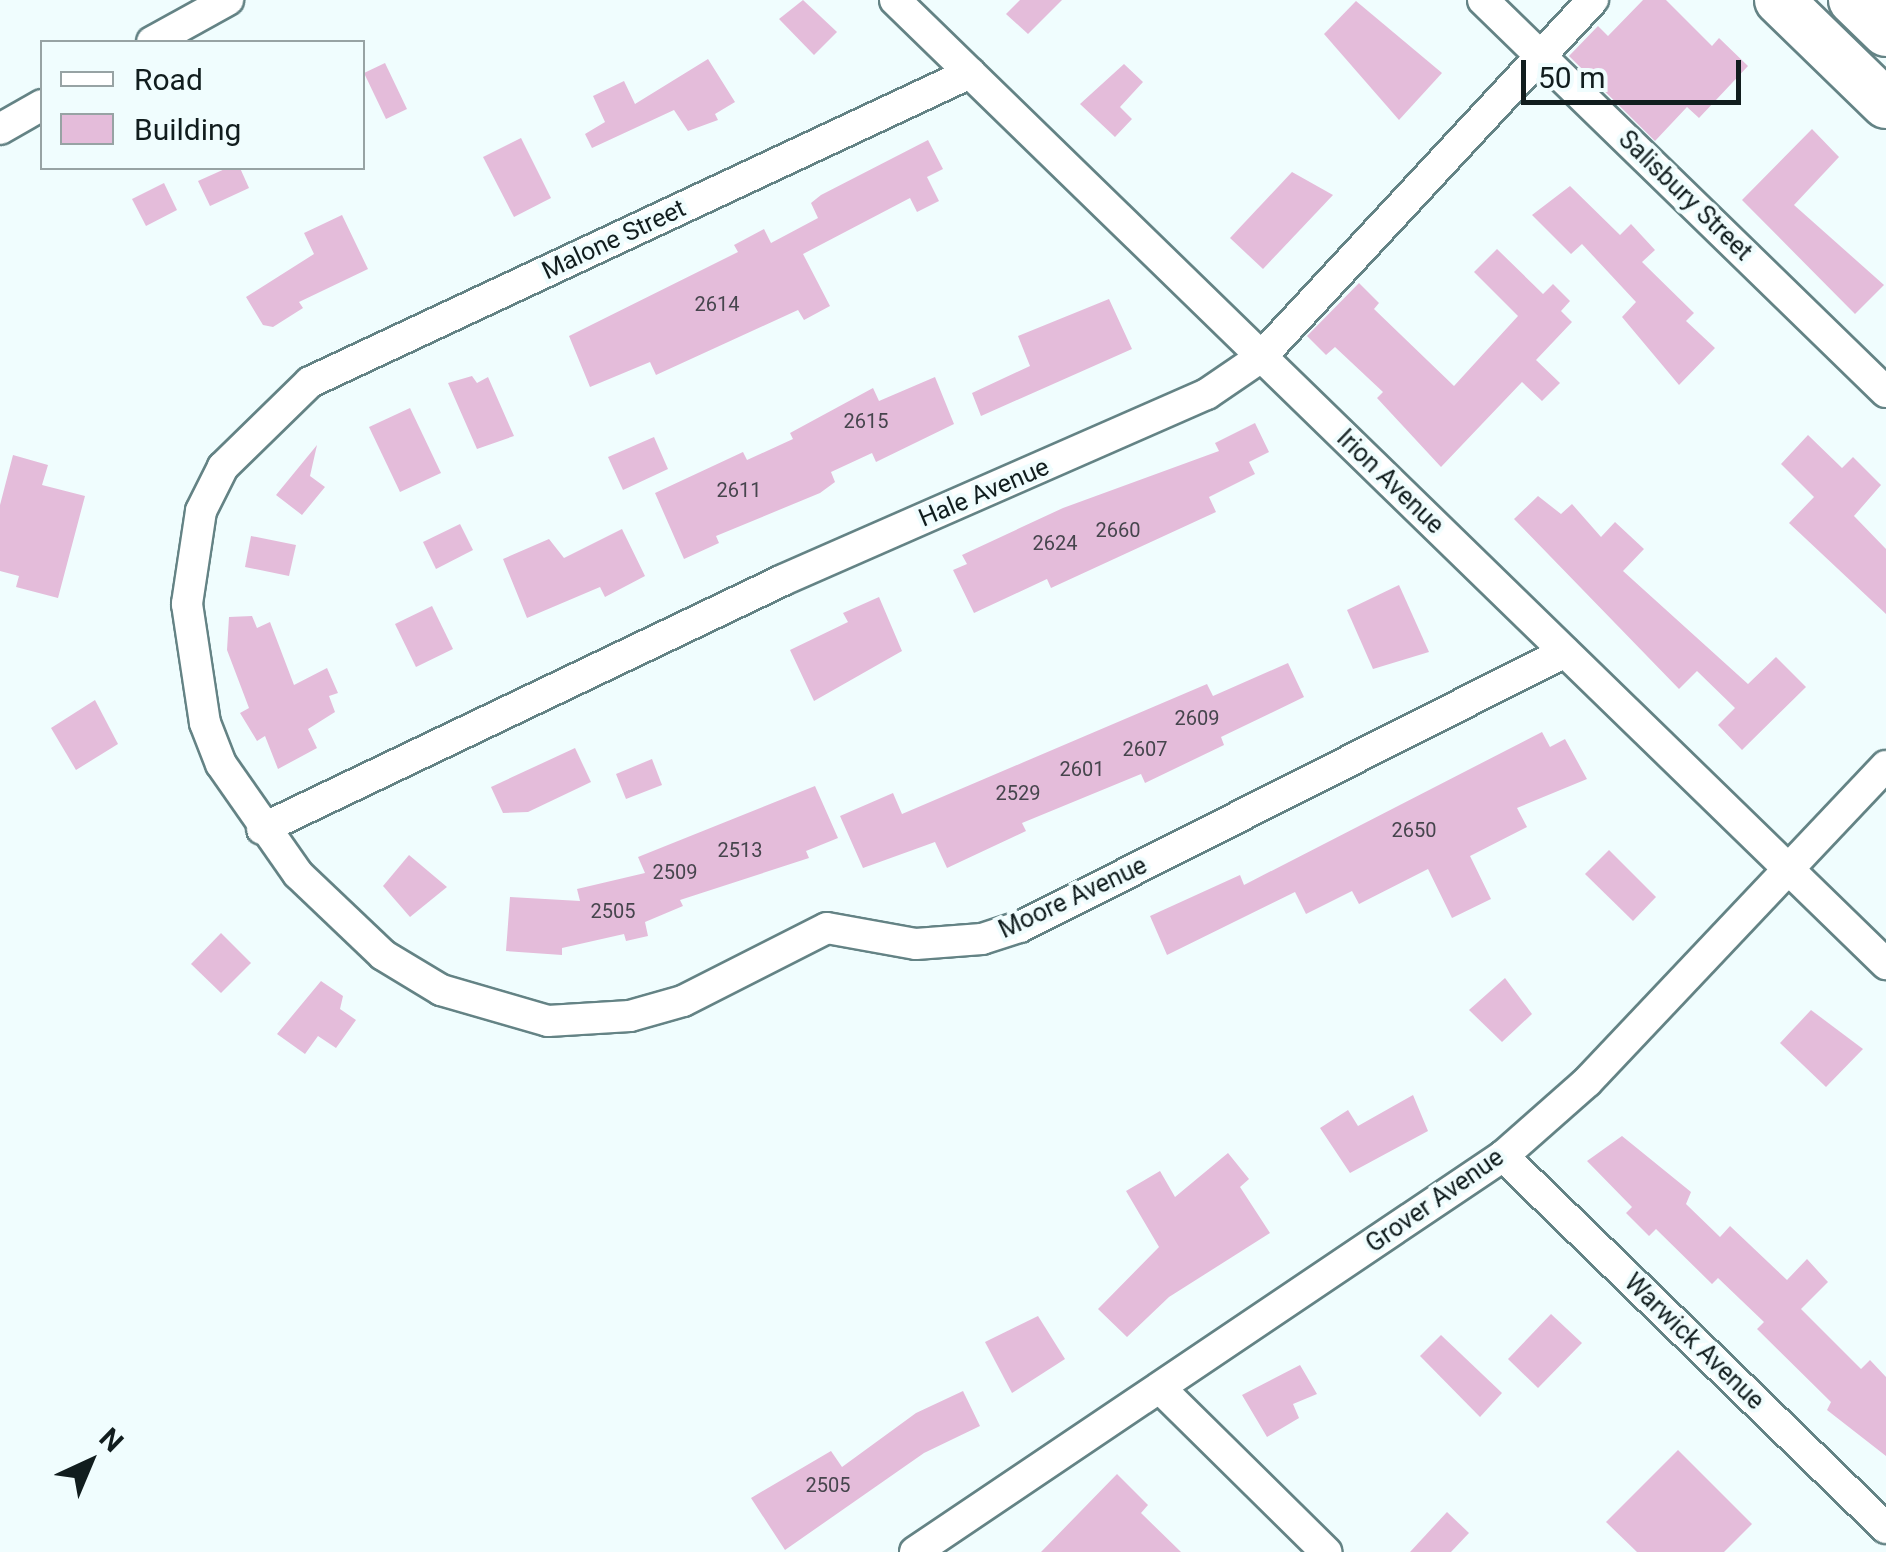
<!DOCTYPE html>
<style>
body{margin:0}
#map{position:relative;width:1886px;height:1552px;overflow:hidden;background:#f0fdfe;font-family:Roboto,sans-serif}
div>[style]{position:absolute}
.building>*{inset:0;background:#e4bcda}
.roads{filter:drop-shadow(2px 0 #648385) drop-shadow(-2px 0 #648385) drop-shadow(0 2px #648385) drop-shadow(0 -2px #648385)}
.street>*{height:30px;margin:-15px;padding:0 15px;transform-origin:15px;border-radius:15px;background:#fff}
.primary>*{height:48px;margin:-24px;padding:0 24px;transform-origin:24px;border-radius:24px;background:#fff}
span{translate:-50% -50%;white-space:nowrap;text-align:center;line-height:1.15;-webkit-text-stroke:8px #f0fdfe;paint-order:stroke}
.number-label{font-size:20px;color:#46454d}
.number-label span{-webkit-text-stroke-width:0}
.street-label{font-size:25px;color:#111d1e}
.legend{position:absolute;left:40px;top:40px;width:325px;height:130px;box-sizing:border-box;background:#f0fdfe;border:2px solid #97a3a4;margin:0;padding:12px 18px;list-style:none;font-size:30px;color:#111d1e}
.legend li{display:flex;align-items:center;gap:20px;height:50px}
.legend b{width:50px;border:2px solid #97a3a4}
.north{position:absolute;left:40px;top:1412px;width:100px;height:100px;-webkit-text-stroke:8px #f0fdfe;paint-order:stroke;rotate:44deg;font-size:28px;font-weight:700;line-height:40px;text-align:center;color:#111d1e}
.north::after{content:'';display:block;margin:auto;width:35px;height:45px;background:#111d1e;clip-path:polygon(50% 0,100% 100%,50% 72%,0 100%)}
.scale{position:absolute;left:1521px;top:60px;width:220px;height:45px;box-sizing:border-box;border:5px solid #111d1e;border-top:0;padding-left:12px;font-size:30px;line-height:35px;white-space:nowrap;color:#111d1e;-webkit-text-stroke:8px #f0fdfe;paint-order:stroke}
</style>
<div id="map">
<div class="building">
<div style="clip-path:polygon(803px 0,837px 32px,814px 55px,779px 19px)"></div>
<div style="clip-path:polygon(1020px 0,1062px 0,1028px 34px,1006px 14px)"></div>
<div style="clip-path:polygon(1643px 0,1666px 0,1712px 46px,1719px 38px,1748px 66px,1699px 118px,1687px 107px,1655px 141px,1569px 56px,1598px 26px,1608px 36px)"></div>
<div style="clip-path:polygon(1356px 1px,1442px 73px,1399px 120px,1324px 34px)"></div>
<div style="clip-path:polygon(708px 59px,735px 102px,715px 114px,718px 120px,688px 131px,674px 110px,592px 148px,585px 134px,605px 122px,593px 96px,624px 81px,635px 104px)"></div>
<div style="clip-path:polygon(385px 63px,407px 109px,386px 119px,364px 73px)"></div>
<div style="clip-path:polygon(1124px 64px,1143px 82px,1120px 107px,1132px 119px,1115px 137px,1080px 104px)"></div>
<div style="clip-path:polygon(1812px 129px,1839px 157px,1794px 205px,1884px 285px,1855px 314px,1742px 200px)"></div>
<div style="clip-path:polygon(521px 138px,551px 198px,514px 217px,483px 157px)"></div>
<div style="clip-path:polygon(928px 140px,943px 169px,927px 177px,939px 201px,917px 212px,910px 198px,803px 254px,830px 306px,804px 320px,798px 310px,656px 375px,650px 362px,590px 387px,569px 336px,738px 252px,734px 245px,764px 229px,771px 243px,818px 218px,811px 203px,821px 195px)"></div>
<div style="clip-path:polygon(227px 168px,240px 168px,249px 188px,210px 206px,198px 181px)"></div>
<div style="clip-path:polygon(1292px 172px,1333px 195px,1263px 269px,1230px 238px)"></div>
<div style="clip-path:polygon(164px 183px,177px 210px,146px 226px,132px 199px)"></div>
<div style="clip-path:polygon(1570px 186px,1620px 235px,1631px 224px,1655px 250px,1642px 262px,1694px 313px,1686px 321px,1715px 348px,1679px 385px,1622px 317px,1636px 302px,1582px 244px,1571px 254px,1532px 215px)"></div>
<div style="clip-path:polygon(342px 215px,368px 269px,299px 302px,303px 308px,273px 327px,263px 325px,246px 297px,314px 254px,304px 233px)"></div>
<div style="clip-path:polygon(1497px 249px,1543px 294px,1553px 284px,1570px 301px,1561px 311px,1572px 322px,1536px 360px,1560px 383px,1542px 401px,1522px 382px,1441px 467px,1377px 398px,1383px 392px,1335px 347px,1326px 355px,1307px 336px,1359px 283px,1379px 303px,1374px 309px,1454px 386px,1518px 316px,1474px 272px)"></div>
<div style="clip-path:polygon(1109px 299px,1132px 349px,981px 416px,972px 393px,1030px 366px,1018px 336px)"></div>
<div style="clip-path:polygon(472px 376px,477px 383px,488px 377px,514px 436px,477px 449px,448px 383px)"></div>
<div style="clip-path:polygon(935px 377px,954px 424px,876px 462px,872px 453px,831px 472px,835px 482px,820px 493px,716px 536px,719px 543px,684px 559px,655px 493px,743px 452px,747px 460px,793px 439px,790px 433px,873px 388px,879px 401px)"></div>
<div style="clip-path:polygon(410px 408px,441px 473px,400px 492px,369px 427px)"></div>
<div style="clip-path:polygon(1255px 423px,1269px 452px,1249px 462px,1255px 474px,1209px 497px,1216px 512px,1051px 588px,1047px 579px,974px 613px,953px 570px,967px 564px,962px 555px,1063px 508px,1219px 451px,1215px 443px)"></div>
<div style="clip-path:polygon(1808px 435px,1842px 468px,1853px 457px,1881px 485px,1854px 516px,1886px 549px,1886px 614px,1789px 523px,1814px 497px,1781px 464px)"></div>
<div style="clip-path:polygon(654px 437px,668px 469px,623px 490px,608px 457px)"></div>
<div style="clip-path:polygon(317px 445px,310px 476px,325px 487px,302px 515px,276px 495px)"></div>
<div style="clip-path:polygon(13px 455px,48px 465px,42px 485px,85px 496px,58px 598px,16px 587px,19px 576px,0 571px,0 505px)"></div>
<div style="clip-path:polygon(1538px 496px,1561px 514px,1572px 504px,1601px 537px,1615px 522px,1644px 549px,1623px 571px,1748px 684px,1776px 657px,1806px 687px,1742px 750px,1718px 725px,1735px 708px,1697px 671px,1679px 689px,1514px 519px)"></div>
<div style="clip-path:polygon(460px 524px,473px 550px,436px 569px,423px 542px)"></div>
<div style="clip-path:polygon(622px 529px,645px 576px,605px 597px,600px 587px,527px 618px,503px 559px,549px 539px,564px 558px)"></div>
<div style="clip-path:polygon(251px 536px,296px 545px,289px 576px,245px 567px)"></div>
<div style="clip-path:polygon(1399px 585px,1429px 652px,1373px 669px,1347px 610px)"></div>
<div style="clip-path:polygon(879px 597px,902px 651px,814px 701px,790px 650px,848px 622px,843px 613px)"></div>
<div style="clip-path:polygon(432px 606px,453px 649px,416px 667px,395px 624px)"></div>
<div style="clip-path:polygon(252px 616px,257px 628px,270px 622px,294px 685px,327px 668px,338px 693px,329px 696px,335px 712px,308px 729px,317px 748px,278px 769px,265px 736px,257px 741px,240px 713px,249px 708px,227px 650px,229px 617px)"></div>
<div style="clip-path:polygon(1288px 663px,1304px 697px,1221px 737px,1224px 745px,1145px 783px,1141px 774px,1022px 823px,1026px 831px,947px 868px,935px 842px,863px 868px,840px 816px,893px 793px,902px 814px,1207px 684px,1213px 696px)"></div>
<div style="clip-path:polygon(95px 700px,118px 744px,76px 770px,51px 728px)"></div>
<div style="clip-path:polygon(1542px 732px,1550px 747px,1565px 739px,1587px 779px,1517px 808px,1527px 827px,1470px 856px,1491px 899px,1452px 918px,1428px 869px,1359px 904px,1352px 891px,1306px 914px,1295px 892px,1167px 955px,1150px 916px,1240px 875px,1244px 885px)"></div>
<div style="clip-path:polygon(575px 748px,591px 782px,528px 812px,503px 813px,491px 787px)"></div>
<div style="clip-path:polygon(652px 759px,662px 785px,626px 799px,616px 774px)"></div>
<div style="clip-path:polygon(815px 786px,838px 838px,806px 851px,809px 858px,680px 900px,683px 906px,645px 922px,648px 936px,626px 941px,624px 934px,562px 948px,562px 955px,506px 951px,510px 897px,580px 901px,577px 889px,645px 873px,638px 857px)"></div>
<div style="clip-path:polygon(1609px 850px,1656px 897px,1633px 921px,1585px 874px)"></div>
<div style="clip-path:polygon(409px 855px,447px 887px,410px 917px,383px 886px)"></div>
<div style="clip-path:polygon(221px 933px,251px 963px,221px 993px,191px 964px)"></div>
<div style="clip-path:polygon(1505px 978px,1532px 1014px,1502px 1042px,1469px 1010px)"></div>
<div style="clip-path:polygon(321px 981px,343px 996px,340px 1009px,356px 1020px,336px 1048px,318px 1036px,305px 1054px,277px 1034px)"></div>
<div style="clip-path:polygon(1811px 1010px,1863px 1049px,1826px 1087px,1780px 1043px)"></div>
<div style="clip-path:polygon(1413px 1095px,1428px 1131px,1350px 1173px,1320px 1128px,1348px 1110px,1358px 1126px)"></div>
<div style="clip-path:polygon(1622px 1136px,1691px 1192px,1686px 1204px,1720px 1237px,1730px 1226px,1787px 1280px,1807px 1259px,1828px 1282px,1801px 1309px,1861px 1369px,1870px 1360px,1886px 1377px,1886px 1456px,1827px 1410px,1831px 1402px,1757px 1329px,1764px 1322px,1718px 1278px,1712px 1284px,1656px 1229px,1649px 1236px,1626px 1213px,1632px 1207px,1587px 1161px)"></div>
<div style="clip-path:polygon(1228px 1153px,1249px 1179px,1240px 1187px,1270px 1233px,1169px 1297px,1127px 1337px,1098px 1309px,1159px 1247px,1126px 1191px,1160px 1171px,1175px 1197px)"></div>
<div style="clip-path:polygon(1551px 1314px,1582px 1343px,1538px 1388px,1508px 1359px)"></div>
<div style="clip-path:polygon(1038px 1316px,1065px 1359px,1012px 1393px,985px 1342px)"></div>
<div style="clip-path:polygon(1441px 1335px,1502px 1393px,1480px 1417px,1420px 1356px)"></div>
<div style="clip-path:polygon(1300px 1365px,1317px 1394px,1293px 1404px,1299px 1418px,1267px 1437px,1242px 1395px)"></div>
<div style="clip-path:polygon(963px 1391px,980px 1426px,924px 1453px,785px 1550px,751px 1498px,831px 1451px,842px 1467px,916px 1413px)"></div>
<div style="clip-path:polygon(1678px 1450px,1752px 1524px,1724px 1552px,1637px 1552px,1606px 1522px)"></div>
<div style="clip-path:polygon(1117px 1474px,1148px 1505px,1141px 1513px,1181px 1552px,1041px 1552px)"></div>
<div style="clip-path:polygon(1447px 1512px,1469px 1533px,1451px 1552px,1410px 1552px)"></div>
</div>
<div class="roads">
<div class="street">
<div style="left:895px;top:0;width:1383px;rotate:44.21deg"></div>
<div style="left:1483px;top:0;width:562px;rotate:44.21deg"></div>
<div style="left:152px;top:42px;width:87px;rotate:-28.9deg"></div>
<div style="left:970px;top:73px;width:729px;rotate:154.91deg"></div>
<div style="left:310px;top:382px;width:122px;rotate:135.7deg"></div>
<div style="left:223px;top:467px;width:49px;rotate:116.6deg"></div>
<div style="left:201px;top:511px;width:94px;rotate:98.6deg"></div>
<div style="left:187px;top:604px;width:120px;rotate:81.4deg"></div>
<div style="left:205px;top:723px;width:44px;rotate:68.7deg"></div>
<div style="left:221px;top:764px;width:134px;rotate:55deg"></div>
<div style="left:298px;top:874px;width:117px;rotate:43.6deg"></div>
<div style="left:383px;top:955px;width:68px;rotate:31.1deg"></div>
<div style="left:441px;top:990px;width:111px;rotate:16.2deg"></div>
<div style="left:548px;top:1021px;width:82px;rotate:-3.5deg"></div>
<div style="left:630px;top:1016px;width:55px;rotate:-15.8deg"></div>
<div style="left:683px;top:1001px;width:161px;rotate:-26.9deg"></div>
<div style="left:827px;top:928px;width:90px;rotate:10.2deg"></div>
<div style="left:916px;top:944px;width:66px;rotate:-4.3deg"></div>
<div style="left:982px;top:939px;width:40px;rotate:-18deg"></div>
<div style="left:1020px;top:927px;width:610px;rotate:-26.77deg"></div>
<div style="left:0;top:129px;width:48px;rotate:-29.7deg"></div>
<div style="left:262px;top:829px;width:577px;rotate:-25.54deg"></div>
<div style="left:783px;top:580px;width:463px;rotate:-23.7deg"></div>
<div style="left:1207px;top:394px;width:65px;rotate:-34.4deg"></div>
<div style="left:1261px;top:357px;width:488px;rotate:-47.1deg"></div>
<div style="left:1503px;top:1156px;width:534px;rotate:44.17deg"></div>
<div style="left:1162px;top:1390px;width:231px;rotate:44.6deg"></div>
<div style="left:915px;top:1552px;width:709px;rotate:-33.96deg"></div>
<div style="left:1503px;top:1156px;width:112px;rotate:-41.4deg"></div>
<div style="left:1587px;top:1082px;width:435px;rotate:-46.6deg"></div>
</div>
<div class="primary">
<div style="left:1779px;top:0;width:149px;rotate:44.2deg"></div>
<div style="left:1853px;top:0;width:46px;rotate:44.1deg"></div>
</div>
</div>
<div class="number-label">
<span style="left:717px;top:304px">2614</span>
<span style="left:866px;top:421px">2615</span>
<span style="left:739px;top:490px">2611</span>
<span style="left:1118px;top:530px">2660</span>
<span style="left:1055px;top:543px">2624</span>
<span style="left:1197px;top:718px">2609</span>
<span style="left:1145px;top:749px">2607</span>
<span style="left:1082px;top:769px">2601</span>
<span style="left:1018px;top:793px">2529</span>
<span style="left:1414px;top:830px">2650</span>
<span style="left:740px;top:850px">2513</span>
<span style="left:675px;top:872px">2509</span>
<span style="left:613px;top:911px">2505</span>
<span style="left:828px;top:1485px">2505</span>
</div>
<div class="street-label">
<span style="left:1685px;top:196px;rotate:44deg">Salisbury Street</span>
<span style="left:614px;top:240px;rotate:-25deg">Malone Street</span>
<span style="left:1390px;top:482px;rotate:44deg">Irion Avenue</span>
<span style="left:984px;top:493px;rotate:-23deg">Hale Avenue</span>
<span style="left:1073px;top:898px;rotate:-25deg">Moore Avenue</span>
<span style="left:1435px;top:1201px;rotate:-35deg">Grover Avenue</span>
<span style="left:1694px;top:1342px;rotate:44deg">Warwick Avenue</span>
</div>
<ul class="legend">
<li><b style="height:12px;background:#fff"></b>Road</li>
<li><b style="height:28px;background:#e4bcda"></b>Building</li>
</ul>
<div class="north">N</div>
<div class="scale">50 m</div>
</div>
